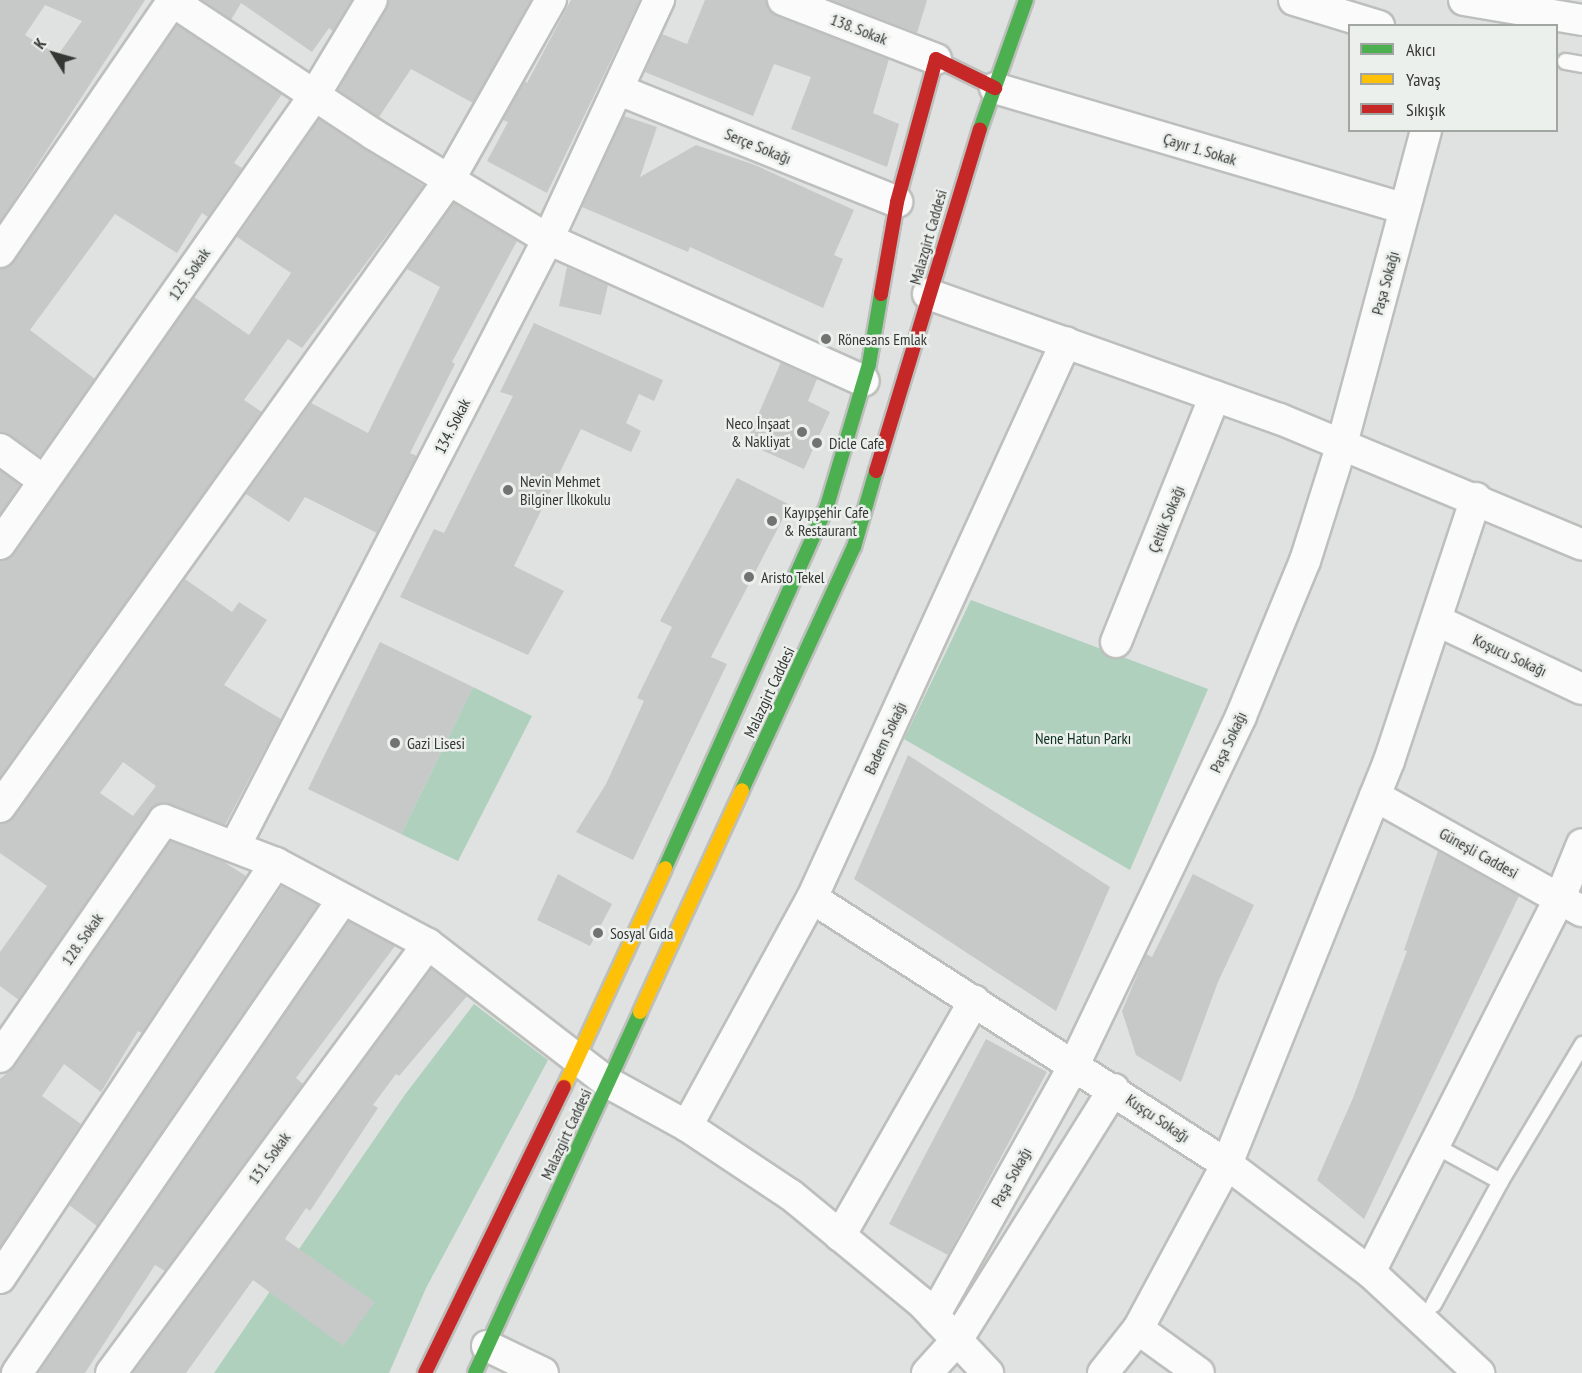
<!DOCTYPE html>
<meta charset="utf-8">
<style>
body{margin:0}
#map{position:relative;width:1582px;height:1373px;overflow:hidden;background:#dfe2e0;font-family:"PT Sans Narrow",sans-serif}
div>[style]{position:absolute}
.green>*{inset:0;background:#aed0bd}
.building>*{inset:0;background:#c7c9c8}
.roads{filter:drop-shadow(2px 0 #bdbfbd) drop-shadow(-2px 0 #bdbfbd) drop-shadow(0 2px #bdbfbd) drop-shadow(0 -2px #bdbfbd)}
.lane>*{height:15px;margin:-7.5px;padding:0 7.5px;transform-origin:7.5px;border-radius:7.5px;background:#fafbfa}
.street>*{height:30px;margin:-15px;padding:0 15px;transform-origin:15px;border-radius:15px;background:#fafbfa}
.fast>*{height:14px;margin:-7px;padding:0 7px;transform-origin:7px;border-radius:7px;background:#4caf50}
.slow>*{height:14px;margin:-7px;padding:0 7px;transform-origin:7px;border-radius:7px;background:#ffc107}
.jam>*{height:14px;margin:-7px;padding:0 7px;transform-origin:7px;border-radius:7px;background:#c62828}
.dots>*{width:16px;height:16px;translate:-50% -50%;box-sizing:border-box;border:3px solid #ebf0ed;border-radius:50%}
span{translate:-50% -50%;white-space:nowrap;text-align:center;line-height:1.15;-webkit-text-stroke:5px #ebf0ed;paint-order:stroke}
.street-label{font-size:16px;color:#353735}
.poi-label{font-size:16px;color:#353735}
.left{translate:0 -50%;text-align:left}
.right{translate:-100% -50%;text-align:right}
.park-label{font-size:16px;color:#0d3120}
.legend{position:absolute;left:1348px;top:24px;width:210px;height:108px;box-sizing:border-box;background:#ebf0ed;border:2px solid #a2a6a3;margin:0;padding:8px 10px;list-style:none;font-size:18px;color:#353735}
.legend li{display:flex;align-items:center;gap:12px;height:30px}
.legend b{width:30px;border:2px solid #a2a6a3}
.north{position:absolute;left:24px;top:24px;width:60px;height:60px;-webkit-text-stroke:4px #ebf0ed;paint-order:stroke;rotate:307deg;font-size:16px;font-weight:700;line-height:24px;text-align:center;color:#353735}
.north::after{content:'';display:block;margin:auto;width:21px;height:27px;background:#353735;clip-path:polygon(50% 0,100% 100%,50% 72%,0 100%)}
</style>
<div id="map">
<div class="green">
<div style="clip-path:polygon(971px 600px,1208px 689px,1130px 870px,904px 739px)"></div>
<div style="clip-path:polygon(473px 687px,532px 716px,458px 861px,401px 834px)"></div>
<div style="clip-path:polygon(474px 1004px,548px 1060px,426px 1288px,389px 1373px,214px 1373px,404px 1096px)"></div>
</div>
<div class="building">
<div style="clip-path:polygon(evenodd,0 0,145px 0,0 222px,0 0,45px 5px,82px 21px,58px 55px,25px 35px,45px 5px)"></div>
<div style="clip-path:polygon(202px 0,352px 0,333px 31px,329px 28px,312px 52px,241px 3px,231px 20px)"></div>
<div style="clip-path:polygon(389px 0,531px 0,473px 103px,411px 69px,379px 117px,338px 90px)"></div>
<div style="clip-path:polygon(571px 0,640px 0,547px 193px,487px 161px,508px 122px,503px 120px,525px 81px,527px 83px)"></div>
<div style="clip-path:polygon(705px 0,766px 0,769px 10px,777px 16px,889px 59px,873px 113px,899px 124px,887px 167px,791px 129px,811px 77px,774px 64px,753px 116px,645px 72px,662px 34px,687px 44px)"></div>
<div style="clip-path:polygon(831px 0,927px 0,917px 33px)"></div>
<div style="clip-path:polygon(177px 25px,282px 94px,234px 163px,242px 168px,208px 217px,202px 213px,177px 253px,115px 214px,30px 330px,95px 379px,40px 457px,0 432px,0 269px,14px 262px)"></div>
<div style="clip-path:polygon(624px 116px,657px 127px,640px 177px,696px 145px,755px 165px,854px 210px,834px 255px,843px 259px,823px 308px,690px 247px,688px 252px,582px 207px)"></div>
<div style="clip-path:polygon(319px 119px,424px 186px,302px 348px,288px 339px,244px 400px,262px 412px,0 777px,0 561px,14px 554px,194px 297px,249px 335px,291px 273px,237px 237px)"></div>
<div style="clip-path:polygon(454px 203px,517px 241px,452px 362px,455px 364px,410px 453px,417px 456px,377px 533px,305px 497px,289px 522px,246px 494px,311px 403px,368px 433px,440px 287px,407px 269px)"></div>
<div style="clip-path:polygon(567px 267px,608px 285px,601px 315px,559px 306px)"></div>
<div style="clip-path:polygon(534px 323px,663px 380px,654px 401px,639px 394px,626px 423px,641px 431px,631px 452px,581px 429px,514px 566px,564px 591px,528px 655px,400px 597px,434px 529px,444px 533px,513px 396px,500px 392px)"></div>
<div style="clip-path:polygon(781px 362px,817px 379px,808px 401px,830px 412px,804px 469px,746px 443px)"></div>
<div style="clip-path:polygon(0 470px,20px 485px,0 514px)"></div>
<div style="clip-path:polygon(737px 478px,790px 505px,711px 657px,727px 664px,633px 860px,576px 832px,606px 784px,644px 701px,637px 698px,672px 627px,660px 621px)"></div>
<div style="clip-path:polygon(evenodd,185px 579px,232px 612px,239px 602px,267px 620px,224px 685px,281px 719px,225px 825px,170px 804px,162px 803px,150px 810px,19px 1000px,0 986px,0 952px,47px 886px,0 853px,0 824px,14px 817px,185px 579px,123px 762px,156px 786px,133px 816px,100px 793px,123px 762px)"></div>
<div style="clip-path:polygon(380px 642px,473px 687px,401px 834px,308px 789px)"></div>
<div style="clip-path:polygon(908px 755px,1110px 887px,1056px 1011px,854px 879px)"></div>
<div style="clip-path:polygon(170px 841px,221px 860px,246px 876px,142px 1033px,138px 1031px,101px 1092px,64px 1064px,42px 1096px,81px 1124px,0 1247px,0 1079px,14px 1067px)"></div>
<div style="clip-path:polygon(1438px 851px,1519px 896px,1364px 1219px,1317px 1180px,1353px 1098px,1407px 951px,1404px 950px)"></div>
<div style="clip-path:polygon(558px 874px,612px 904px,590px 946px,537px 920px)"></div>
<div style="clip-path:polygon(1193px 874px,1254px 905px,1218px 982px,1181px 1082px,1136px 1055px,1122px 1011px,1146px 954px,1152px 957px)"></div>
<div style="clip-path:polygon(282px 886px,318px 905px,97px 1226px,69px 1205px)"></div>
<div style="clip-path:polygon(349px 921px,395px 946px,296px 1078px,303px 1084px,165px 1271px,155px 1265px,85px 1373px,38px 1373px)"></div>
<div style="clip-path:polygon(431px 968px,467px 996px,399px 1076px,396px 1074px,373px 1105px,378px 1108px,310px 1211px,306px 1208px,285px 1239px,375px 1302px,343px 1346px,253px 1280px,186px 1373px,132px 1373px)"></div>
<div style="clip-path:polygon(986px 1039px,1047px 1072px,948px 1255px,889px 1224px)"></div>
</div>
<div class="roads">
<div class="lane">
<div style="left:1565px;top:61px;width:17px;rotate:10deg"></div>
<div style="left:1434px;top:1145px;width:75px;rotate:28.6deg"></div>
<div style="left:1433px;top:1304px;width:140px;rotate:-61.4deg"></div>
<div style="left:1500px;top:1181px;width:160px;rotate:-59.1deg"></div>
</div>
<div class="street">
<div style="left:783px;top:0;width:164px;rotate:21.1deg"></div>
<div style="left:1294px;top:0;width:89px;rotate:17deg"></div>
<div style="left:1464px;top:0;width:120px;rotate:9.6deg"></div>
<div style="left:172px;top:1px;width:241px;rotate:33.5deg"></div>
<div style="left:373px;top:134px;width:204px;rotate:31deg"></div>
<div style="left:548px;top:239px;width:346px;rotate:24.2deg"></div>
<div style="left:995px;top:88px;width:427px;rotate:16.4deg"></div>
<div style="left:619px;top:90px;width:300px;rotate:21.9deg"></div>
<div style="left:0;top:252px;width:306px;rotate:-55.5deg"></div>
<div style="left:928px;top:294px;width:374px;rotate:19.6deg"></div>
<div style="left:1280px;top:419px;width:327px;rotate:22.6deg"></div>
<div style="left:0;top:449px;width:54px;rotate:36deg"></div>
<div style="left:0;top:544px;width:547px;rotate:-54.97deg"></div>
<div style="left:314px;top:96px;width:112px;rotate:-58.9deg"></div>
<div style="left:1438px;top:621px;width:159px;rotate:25.3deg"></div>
<div style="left:1116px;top:642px;width:265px;rotate:-68.1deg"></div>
<div style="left:1375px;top:796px;width:237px;rotate:29.1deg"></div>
<div style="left:0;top:807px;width:771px;rotate:-54.39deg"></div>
<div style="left:449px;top:180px;width:207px;rotate:-60.5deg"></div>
<div style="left:235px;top:846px;width:683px;rotate:-62.72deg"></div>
<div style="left:548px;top:239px;width:264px;rotate:-65.1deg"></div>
<div style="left:812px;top:898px;width:493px;rotate:32.7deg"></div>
<div style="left:1227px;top:1164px;width:179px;rotate:37.1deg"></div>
<div style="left:1370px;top:1272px;width:149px;rotate:42.8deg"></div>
<div style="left:0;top:1057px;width:288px;rotate:-55.3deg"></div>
<div style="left:164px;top:820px;width:120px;rotate:21deg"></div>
<div style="left:276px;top:863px;width:172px;rotate:28.1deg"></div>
<div style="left:428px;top:944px;width:226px;rotate:37.6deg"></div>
<div style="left:607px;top:1082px;width:91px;rotate:28.8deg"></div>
<div style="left:687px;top:1126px;width:125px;rotate:33.6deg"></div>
<div style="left:791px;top:1195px;width:168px;rotate:39.5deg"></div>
<div style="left:921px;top:1302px;width:98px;rotate:46.7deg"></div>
<div style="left:687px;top:1126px;width:260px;rotate:-61.3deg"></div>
<div style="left:812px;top:898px;width:611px;rotate:-65.45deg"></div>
<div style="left:840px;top:1236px;width:271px;rotate:-60.3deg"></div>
<div style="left:1370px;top:1272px;width:419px;rotate:-63.1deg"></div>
<div style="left:1560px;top:898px;width:58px;rotate:-67.8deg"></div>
<div style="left:0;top:1278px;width:498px;rotate:-56.4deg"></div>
<div style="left:934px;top:1316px;width:287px;rotate:-60.8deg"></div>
<div style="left:1074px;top:1065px;width:387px;rotate:-64.4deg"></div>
<div style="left:1241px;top:716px;width:168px;rotate:-67.6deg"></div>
<div style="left:1305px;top:561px;width:123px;rotate:-72.5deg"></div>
<div style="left:1342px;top:444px;width:325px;rotate:-75deg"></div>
<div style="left:1138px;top:1329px;width:75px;rotate:35.8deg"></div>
<div style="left:487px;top:1346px;width:62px;rotate:25.7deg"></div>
<div style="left:17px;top:1373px;width:575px;rotate:-55.48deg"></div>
<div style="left:111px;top:1373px;width:533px;rotate:-53.54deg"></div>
<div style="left:927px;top:1373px;width:45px;rotate:-47.7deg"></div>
<div style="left:957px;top:1340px;width:296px;rotate:-58deg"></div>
<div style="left:1103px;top:1373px;width:56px;rotate:-51.5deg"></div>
<div style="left:1138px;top:1329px;width:187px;rotate:-61.7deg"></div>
<div style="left:1227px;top:1164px;width:434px;rotate:-68.1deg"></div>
<div style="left:1389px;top:761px;width:277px;rotate:-71.7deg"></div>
</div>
<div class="fast">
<div style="left:980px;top:129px;width:137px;rotate:-70.4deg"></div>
<div style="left:742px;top:790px;width:268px;rotate:-65.3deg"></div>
<div style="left:854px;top:547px;width:79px;rotate:-73.9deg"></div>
<div style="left:665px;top:868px;width:397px;rotate:-65.9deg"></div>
<div style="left:827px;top:506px;width:148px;rotate:-73.5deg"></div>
<div style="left:869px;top:364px;width:71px;rotate:-80.3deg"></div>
<div style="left:475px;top:1373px;width:397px;rotate:-65.4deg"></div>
</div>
<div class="slow">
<div style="left:640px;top:1012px;width:244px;rotate:-65.3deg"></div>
<div style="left:564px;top:1087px;width:241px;rotate:-65.2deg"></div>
</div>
<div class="jam">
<div style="left:881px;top:294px;width:93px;rotate:-80.1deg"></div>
<div style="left:897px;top:202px;width:148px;rotate:-74.7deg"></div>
<div style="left:936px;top:59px;width:66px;rotate:26.2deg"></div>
<div style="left:876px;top:471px;width:357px;rotate:-73.1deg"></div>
<div style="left:425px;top:1373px;width:318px;rotate:-64.1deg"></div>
</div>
</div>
<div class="dots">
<div style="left:826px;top:339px;background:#707371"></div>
<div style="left:802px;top:432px;background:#707371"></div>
<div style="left:817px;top:443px;background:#707371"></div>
<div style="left:508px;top:490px;background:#707371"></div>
<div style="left:772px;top:521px;background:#707371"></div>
<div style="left:749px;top:577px;background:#707371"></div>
<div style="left:395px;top:743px;background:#707371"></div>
<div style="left:598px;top:933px;background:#707371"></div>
</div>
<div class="street-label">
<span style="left:859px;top:29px;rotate:21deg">138. Sokak</span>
<span style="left:758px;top:146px;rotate:22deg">Serçe Sokağı</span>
<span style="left:1200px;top:149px;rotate:17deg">Çayır 1. Sokak</span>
<span style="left:928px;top:237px;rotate:-74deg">Malazgirt Caddesi</span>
<span style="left:189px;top:274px;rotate:-55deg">125. Sokak</span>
<span style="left:1385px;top:283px;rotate:-75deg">Paşa Sokağı</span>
<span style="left:452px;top:426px;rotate:-63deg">134. Sokak</span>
<span style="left:1166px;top:519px;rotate:-68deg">Çeltik Sokağı</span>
<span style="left:1510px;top:655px;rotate:25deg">Koşucu Sokağı</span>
<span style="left:769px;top:692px;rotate:-65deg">Malazgirt Caddesi</span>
<span style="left:885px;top:738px;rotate:-65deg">Badem Sokağı</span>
<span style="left:1228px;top:742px;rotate:-65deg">Paşa Sokağı</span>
<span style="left:1479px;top:853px;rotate:29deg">Güneşli Caddesi</span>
<span style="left:82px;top:939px;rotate:-55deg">128. Sokak</span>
<span style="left:1158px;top:1118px;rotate:34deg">Kuşçu Sokağı</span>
<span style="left:566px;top:1134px;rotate:-65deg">Malazgirt Caddesi</span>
<span style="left:269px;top:1158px;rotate:-54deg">131. Sokak</span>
<span style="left:1011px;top:1177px;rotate:-61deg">Paşa Sokağı</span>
</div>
<div class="poi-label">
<span class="left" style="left:838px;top:339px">Rönesans Emlak</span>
<span class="right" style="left:790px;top:432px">Neco İnşaat<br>&amp; Nakliyat</span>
<span class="left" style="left:829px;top:443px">Dicle Cafe</span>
<span class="left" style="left:520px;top:490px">Nevin Mehmet<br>Bilginer İlkokulu</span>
<span class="left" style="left:784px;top:521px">Kayıpşehir Cafe<br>&amp; Restaurant</span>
<span class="left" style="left:761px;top:577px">Aristo Tekel</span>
<span class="left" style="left:407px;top:743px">Gazi Lisesi</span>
<span class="left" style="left:610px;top:933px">Sosyal Gıda</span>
</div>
<div class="park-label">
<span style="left:1083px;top:738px">Nene Hatun Parkı</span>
</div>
<ul class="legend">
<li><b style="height:8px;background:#4caf50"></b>Akıcı</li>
<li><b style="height:8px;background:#ffc107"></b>Yavaş</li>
<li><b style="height:8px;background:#c62828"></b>Sıkışık</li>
</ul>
<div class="north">K</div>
</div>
